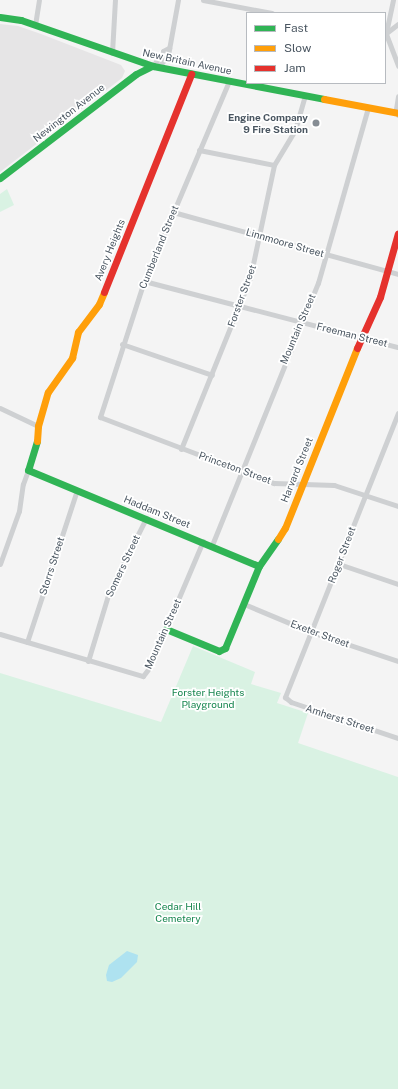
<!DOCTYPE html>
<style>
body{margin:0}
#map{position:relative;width:398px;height:1089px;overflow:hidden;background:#f4f4f4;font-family:"Public Sans",sans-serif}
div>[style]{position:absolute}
.education>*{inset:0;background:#e6e5e6}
.green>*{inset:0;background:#d9f2e3}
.water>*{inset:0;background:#aee2f0}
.street>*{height:5px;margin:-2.5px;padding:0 2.5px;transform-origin:2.5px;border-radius:2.5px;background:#ced0d2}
.fast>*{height:7px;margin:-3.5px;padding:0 3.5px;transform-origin:3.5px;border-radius:3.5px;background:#30b455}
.slow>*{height:7px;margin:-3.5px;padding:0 3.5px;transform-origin:3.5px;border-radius:3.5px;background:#ff9f0a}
.jam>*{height:7px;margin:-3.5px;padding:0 3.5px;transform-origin:3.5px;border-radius:3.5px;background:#e5322d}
.dots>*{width:11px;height:11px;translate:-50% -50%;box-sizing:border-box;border:2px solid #fff;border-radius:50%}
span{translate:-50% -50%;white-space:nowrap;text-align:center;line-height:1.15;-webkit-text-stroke:3.5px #fff;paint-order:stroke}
.street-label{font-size:10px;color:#4a5661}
.poi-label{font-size:10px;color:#4a5661;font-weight:700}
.right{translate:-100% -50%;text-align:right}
.park-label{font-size:10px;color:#17864f}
.legend{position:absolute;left:246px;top:12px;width:140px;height:72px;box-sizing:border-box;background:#fff;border:1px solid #b7bbc0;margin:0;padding:5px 7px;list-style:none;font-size:12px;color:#4a5661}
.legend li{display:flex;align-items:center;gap:8px;height:20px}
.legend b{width:20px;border:1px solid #b7bbc0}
</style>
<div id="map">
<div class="education">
<div style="clip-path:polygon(0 24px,18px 26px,41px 34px,121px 65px,125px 71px,122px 78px,0 172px)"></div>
</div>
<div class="green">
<div style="clip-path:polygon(7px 189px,14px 205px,0 212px,0 194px)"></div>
<div style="clip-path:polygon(193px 646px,255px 672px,251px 684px,281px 693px,277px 703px,308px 713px,298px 743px,398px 777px,398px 1089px,0 1089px,0 673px,161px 722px)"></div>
</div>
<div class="water">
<div style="clip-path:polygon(127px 951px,138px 955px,137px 962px,121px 978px,112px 982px,107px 981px,106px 975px,109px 965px)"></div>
</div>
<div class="street">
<div style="left:203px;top:0;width:70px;rotate:10.7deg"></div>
<div style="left:393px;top:0;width:35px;rotate:102deg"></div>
<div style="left:386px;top:34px;width:34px;rotate:69deg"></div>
<div style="left:35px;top:25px;width:25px;rotate:-81deg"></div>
<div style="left:385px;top:34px;width:16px;rotate:-38deg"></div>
<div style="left:112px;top:53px;width:53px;rotate:-86.8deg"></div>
<div style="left:153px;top:66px;width:18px;rotate:-56deg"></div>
<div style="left:163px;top:51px;width:7px;rotate:-27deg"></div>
<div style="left:154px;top:66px;width:7px;rotate:-16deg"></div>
<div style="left:161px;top:64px;width:11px;rotate:-52deg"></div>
<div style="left:168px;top:55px;width:56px;rotate:-79.7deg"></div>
<div style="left:229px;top:81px;width:217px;rotate:113deg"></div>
<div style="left:144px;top:281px;width:143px;rotate:107.9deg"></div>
<div style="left:100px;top:417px;width:186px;rotate:20.8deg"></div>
<div style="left:274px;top:483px;width:60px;rotate:1.9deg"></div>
<div style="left:334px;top:485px;width:67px;rotate:18.2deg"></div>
<div style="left:398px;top:115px;width:6px;rotate:-108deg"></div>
<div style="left:396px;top:109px;width:13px;rotate:-81deg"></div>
<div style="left:199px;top:150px;width:76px;rotate:11.3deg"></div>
<div style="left:173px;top:212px;width:233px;rotate:15.4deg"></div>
<div style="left:144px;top:281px;width:262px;rotate:14.6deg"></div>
<div style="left:122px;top:344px;width:95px;rotate:19deg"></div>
<div style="left:0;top:408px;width:42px;rotate:25.3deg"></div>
<div style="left:398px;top:413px;width:306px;rotate:111.7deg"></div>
<div style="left:285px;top:697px;width:8px;rotate:40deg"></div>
<div style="left:291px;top:702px;width:113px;rotate:18.6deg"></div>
<div style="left:181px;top:449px;width:184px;rotate:-68deg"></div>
<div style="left:250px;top:278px;width:116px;rotate:-78deg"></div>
<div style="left:274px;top:165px;width:41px;rotate:-59deg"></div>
<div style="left:295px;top:130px;width:35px;rotate:-74deg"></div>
<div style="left:212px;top:545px;width:283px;rotate:-68deg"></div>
<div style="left:318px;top:283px;width:182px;rotate:-74.1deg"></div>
<div style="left:0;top:564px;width:56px;rotate:-70.3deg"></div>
<div style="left:19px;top:511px;width:27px;rotate:-82deg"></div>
<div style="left:23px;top:484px;width:15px;rotate:-70deg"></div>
<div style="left:339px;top:564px;width:62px;rotate:18.7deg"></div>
<div style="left:244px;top:604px;width:73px;rotate:22.7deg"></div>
<div style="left:311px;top:632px;width:92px;rotate:18.4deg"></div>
<div style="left:0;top:634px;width:149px;rotate:16.4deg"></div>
<div style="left:143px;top:676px;width:10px;rotate:-53deg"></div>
<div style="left:149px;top:668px;width:138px;rotate:-67deg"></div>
<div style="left:27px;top:642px;width:160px;rotate:-71.8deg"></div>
<div style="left:88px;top:661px;width:72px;rotate:-73.1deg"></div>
<div style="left:109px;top:592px;width:83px;rotate:-63.4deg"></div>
</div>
<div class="fast">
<div style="left:0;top:17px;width:21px;rotate:8deg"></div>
<div style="left:21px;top:20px;width:140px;rotate:19.2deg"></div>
<div style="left:153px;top:66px;width:174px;rotate:10.9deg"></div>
<div style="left:0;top:178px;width:171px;rotate:-37.4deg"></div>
<div style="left:136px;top:74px;width:18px;rotate:-27deg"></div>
<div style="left:37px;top:441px;width:30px;rotate:107deg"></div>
<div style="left:28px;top:470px;width:250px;rotate:22.6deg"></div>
<div style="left:166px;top:629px;width:57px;rotate:22.5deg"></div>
<div style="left:219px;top:651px;width:7px;rotate:-27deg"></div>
<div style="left:225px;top:648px;width:89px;rotate:-67.5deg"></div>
<div style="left:259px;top:566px;width:33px;rotate:-55deg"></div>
</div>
<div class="slow">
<div style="left:324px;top:99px;width:75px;rotate:10.7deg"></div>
<div style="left:37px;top:441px;width:15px;rotate:-86deg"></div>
<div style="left:38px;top:426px;width:35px;rotate:-74deg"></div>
<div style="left:48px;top:392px;width:42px;rotate:-54.8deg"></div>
<div style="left:72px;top:358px;width:27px;rotate:-77deg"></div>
<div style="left:78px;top:332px;width:35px;rotate:-53deg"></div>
<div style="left:99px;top:304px;width:13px;rotate:-67deg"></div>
<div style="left:278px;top:539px;width:13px;rotate:-58deg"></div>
<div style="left:285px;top:528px;width:194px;rotate:-68.2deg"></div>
</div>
<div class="jam">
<div style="left:104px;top:292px;width:235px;rotate:-68.2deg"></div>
<div style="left:357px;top:348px;width:56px;rotate:-65.7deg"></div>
<div style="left:380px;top:297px;width:66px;rotate:-74.3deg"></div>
</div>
<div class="dots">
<div style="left:316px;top:123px;background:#868d94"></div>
</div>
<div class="street-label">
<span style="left:187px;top:62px;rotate:12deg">New Britain Avenue</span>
<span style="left:69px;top:113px;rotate:-38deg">Newington Avenue</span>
<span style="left:285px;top:243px;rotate:16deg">Linnmoore Street</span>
<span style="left:159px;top:247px;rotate:-68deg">Cumberland Street</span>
<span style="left:110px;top:250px;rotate:-68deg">Avery Heights</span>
<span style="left:242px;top:296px;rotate:-70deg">Forster Street</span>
<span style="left:298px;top:329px;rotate:-67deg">Mountain Street</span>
<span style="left:352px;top:335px;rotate:14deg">Freeman Street</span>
<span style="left:235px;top:468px;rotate:20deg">Princeton Street</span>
<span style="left:297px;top:470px;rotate:-68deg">Harvard Street</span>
<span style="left:157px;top:512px;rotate:22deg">Haddam Street</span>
<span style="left:342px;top:555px;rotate:-69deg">Roger Street</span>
<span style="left:52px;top:566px;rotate:-72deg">Storrs Street</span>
<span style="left:123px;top:566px;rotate:-65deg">Somers Street</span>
<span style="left:163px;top:634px;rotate:-66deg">Mountain Street</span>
<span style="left:320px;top:634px;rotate:20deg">Exeter Street</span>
<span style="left:340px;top:719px;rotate:18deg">Amherst Street</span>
</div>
<div class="poi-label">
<span class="right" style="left:308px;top:123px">Engine Company<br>9 Fire Station</span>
</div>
<div class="park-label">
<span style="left:208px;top:698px">Forster Heights<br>Playground</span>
<span style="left:178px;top:912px">Cedar Hill<br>Cemetery</span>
</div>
<ul class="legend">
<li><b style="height:5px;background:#30b455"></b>Fast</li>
<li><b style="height:5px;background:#ff9f0a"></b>Slow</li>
<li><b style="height:5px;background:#e5322d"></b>Jam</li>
</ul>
</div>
